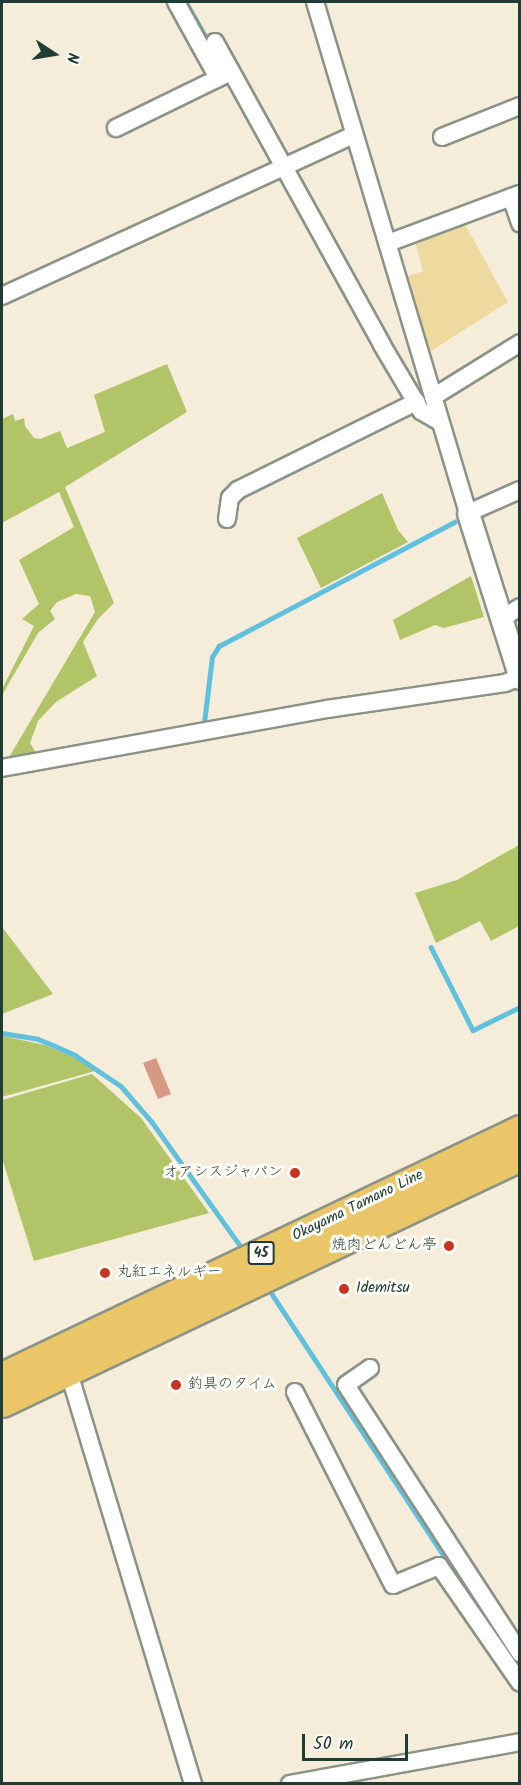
<!DOCTYPE html>
<meta charset="utf-8">
<style>
body{margin:0}
#map{position:relative;width:521px;height:1785px;overflow:hidden;background:#f5ecd9;font-family:Kalam,"Klee One",sans-serif}
div>[style]{position:absolute}
.green>*{inset:0;background:#b1c467}
.sand>*{inset:0;background:#eeda9e}
.stream>*{height:4.5px;margin:-2.25px;padding:0 2.25px;transform-origin:2.25px;border-radius:2.25px;background:#60c0de}
.building>*{inset:0;background:#d79983}
.roads{filter:drop-shadow(2px 0 #8a9486) drop-shadow(-2px 0 #8a9486) drop-shadow(0 2px #8a9486) drop-shadow(0 -2px #8a9486)}
.minor>*{height:16px;margin:-8px;padding:0 8px;transform-origin:8px;border-radius:8px;background:#fff}
.tertiary>*{height:21px;margin:-10.5px;padding:0 10.5px;transform-origin:10.5px;border-radius:10.5px;background:#fff}
.primary>*{height:27px;margin:-13.5px;padding:0 13.5px;transform-origin:13.5px;border-radius:13.5px;background:#eac669}
.dots>*{width:16px;height:16px;translate:-50% -50%;box-sizing:border-box;border:3px solid #fdfcf7;border-radius:50%}
span{translate:-50% -50%;white-space:nowrap;text-align:center;line-height:1.15;-webkit-text-stroke:6px #fdfcf7;paint-order:stroke}
.shield-label span{padding:2px 4px;background:#fdfcf7;border:2px solid;border-radius:4px;-webkit-text-stroke-width:0}
.shield-label{font-size:14px;color:#1f3d34;font-weight:700}
.poi-label{font-size:15px;color:#1f3d34}
.right{translate:-100% -50%;text-align:right}
.left{translate:0 -50%;text-align:left}
.street-label{font-size:15px;color:#1f3d34}
.frame{position:absolute;inset:0;border:3px solid #1f3d34;pointer-events:none}
.north{position:absolute;left:24px;top:24px;width:60px;height:60px;-webkit-text-stroke:4px #fdfcf7;paint-order:stroke;rotate:102deg;font-size:16px;font-weight:700;line-height:24px;text-align:center;color:#1f3d34}
.north::after{content:'';display:block;margin:auto;width:21px;height:27px;background:#1f3d34;clip-path:polygon(50% 0,100% 100%,50% 72%,0 100%)}
.scale{position:absolute;left:302px;top:1734px;width:106px;height:27px;box-sizing:border-box;border:3px solid #1f3d34;border-top:0;padding-left:8px;font-size:18px;line-height:21px;white-space:nowrap;color:#1f3d34;-webkit-text-stroke:4px #fdfcf7;paint-order:stroke}
</style>
<div id="map">
<div class="green">
<div style="clip-path:polygon(167px 364px,187px 412px,65px 487px,114px 603px,98px 619px,83px 642px,97px 676px,56px 702px,38px 721px,30px 743px,36px 753px,8px 759px,95px 612px,90px 596px,76px 594px,57px 602px,50px 611px,55px 619px,38px 633px,2px 695px,2px 689px,34px 626px,22px 619px,39px 604px,19px 560px,74px 527px,59px 492px,2px 523px,2px 419px,13px 414px,15px 421px,24px 418px,25px 426px,34px 438px,40px 439px,60px 431px,67px 448px,105px 432px,94px 395px)"></div>
<div style="clip-path:polygon(382px 493px,398px 530px,408px 542px,321px 588px,297px 538px)"></div>
<div style="clip-path:polygon(471px 576px,484px 617px,444px 628px,435px 625px,400px 640px,393px 620px)"></div>
<div style="clip-path:polygon(519px 845px,519px 926px,491px 941px,480px 921px,436px 943px,415px 893px,457px 880px)"></div>
<div style="clip-path:polygon(2px 927px,53px 994px,2px 1014px)"></div>
<div style="clip-path:polygon(2px 1036px,45px 1045px,74px 1057px,95px 1071px,2px 1097px)"></div>
<div style="clip-path:polygon(92px 1074px,141px 1118px,209px 1213px,34px 1261px,2px 1158px,2px 1100px)"></div>
</div>
<div class="sand">
<div style="clip-path:polygon(463px 221px,508px 302px,426px 354px,405px 277px,423px 271px,414px 238px)"></div>
</div>
<div class="stream">
<div style="left:186px;top:2px;width:48px;rotate:60.3deg"></div>
<div style="left:204px;top:723px;width:66px;rotate:-83.1deg"></div>
<div style="left:212px;top:657px;width:13px;rotate:-58deg"></div>
<div style="left:219px;top:646px;width:266px;rotate:-27.8deg"></div>
<div style="left:431px;top:947px;width:93px;rotate:63.2deg"></div>
<div style="left:473px;top:1030px;width:52px;rotate:-26.1deg"></div>
<div style="left:2px;top:1033px;width:36px;rotate:9deg"></div>
<div style="left:38px;top:1039px;width:18px;rotate:22deg"></div>
<div style="left:55px;top:1046px;width:22px;rotate:24deg"></div>
<div style="left:75px;top:1055px;width:55px;rotate:34deg"></div>
<div style="left:121px;top:1086px;width:48px;rotate:49.3deg"></div>
<div style="left:152px;top:1122px;width:150px;rotate:54.5deg"></div>
<div style="left:272px;top:1294px;width:406px;rotate:56.7deg"></div>
</div>
<div class="building">
<div style="clip-path:polygon(156px 1058px,171px 1094px,158px 1099px,143px 1063px)"></div>
</div>
<div class="roads">
<div class="minor">
<div style="left:176px;top:2px;width:87px;rotate:61.1deg"></div>
<div style="left:315px;top:2px;width:533px;rotate:73.33deg"></div>
<div style="left:468px;top:513px;width:57px;rotate:-23.9deg"></div>
<div style="left:215px;top:42px;width:346px;rotate:61.1deg"></div>
<div style="left:382px;top:345px;width:77px;rotate:59.4deg"></div>
<div style="left:421px;top:411px;width:22px;rotate:30deg"></div>
<div style="left:116px;top:128px;width:128px;rotate:-26deg"></div>
<div style="left:442px;top:137px;width:84px;rotate:-21.7deg"></div>
<div style="left:511px;top:197px;width:28px;rotate:71deg"></div>
<div style="left:388px;top:243px;width:141px;rotate:-20.4deg"></div>
<div style="left:2px;top:296px;width:387px;rotate:-24.6deg"></div>
<div style="left:433px;top:397px;width:102px;rotate:-31.8deg"></div>
<div style="left:227px;top:519px;width:21px;rotate:-82deg"></div>
<div style="left:230px;top:498px;width:11px;rotate:-45deg"></div>
<div style="left:238px;top:490px;width:199px;rotate:-26.3deg"></div>
<div style="left:501px;top:619px;width:22px;rotate:-32deg"></div>
<div style="left:2px;top:768px;width:330px;rotate:-10.3deg"></div>
<div style="left:327px;top:709px;width:180px;rotate:-8.3deg"></div>
<div style="left:505px;top:683px;width:16px;rotate:-22deg"></div>
<div style="left:66px;top:1363px;width:440px;rotate:73.2deg"></div>
<div style="left:370px;top:1368px;width:29px;rotate:145deg"></div>
<div style="left:346px;top:1385px;width:320px;rotate:57deg"></div>
<div style="left:295px;top:1392px;width:216px;rotate:63.1deg"></div>
<div style="left:393px;top:1585px;width:50px;rotate:-22.4deg"></div>
<div style="left:439px;top:1566px;width:142px;rotate:55.3deg"></div>
<div style="left:290px;top:1784px;width:234px;rotate:-10.3deg"></div>
</div>
<div class="tertiary">
<div style="left:468px;top:513px;width:173px;rotate:72.5deg"></div>
</div>
<div class="primary">
<div style="left:2px;top:1376px;width:574px;rotate:-25.49deg"></div>
<div style="left:2px;top:1403px;width:573px;rotate:-25.4deg"></div>
</div>
</div>
<div class="dots">
<div style="left:295px;top:1173px;background:#c8321e"></div>
<div style="left:449px;top:1246px;background:#c8321e"></div>
<div style="left:105px;top:1273px;background:#c8321e"></div>
<div style="left:344px;top:1289px;background:#c8321e"></div>
<div style="left:176px;top:1385px;background:#c8321e"></div>
</div>
<div class="shield-label">
<span style="left:261px;top:1253px">45</span>
</div>
<div class="poi-label">
<span class="right" style="left:283px;top:1173px">オアシスジャパン</span>
<span class="right" style="left:437px;top:1246px">焼肉どんどん亭</span>
<span class="left" style="left:117px;top:1273px">丸紅エネルギー</span>
<span class="left" style="left:356px;top:1289px">Idemitsu</span>
<span class="left" style="left:188px;top:1385px">釣具のタイム</span>
</div>
<div class="street-label">
<span style="left:358px;top:1206px;rotate:-26deg">Okayama Tamano Line</span>
</div>
<div class="frame"></div>
<div class="north">N</div>
<div class="scale">50 m</div>
</div>
